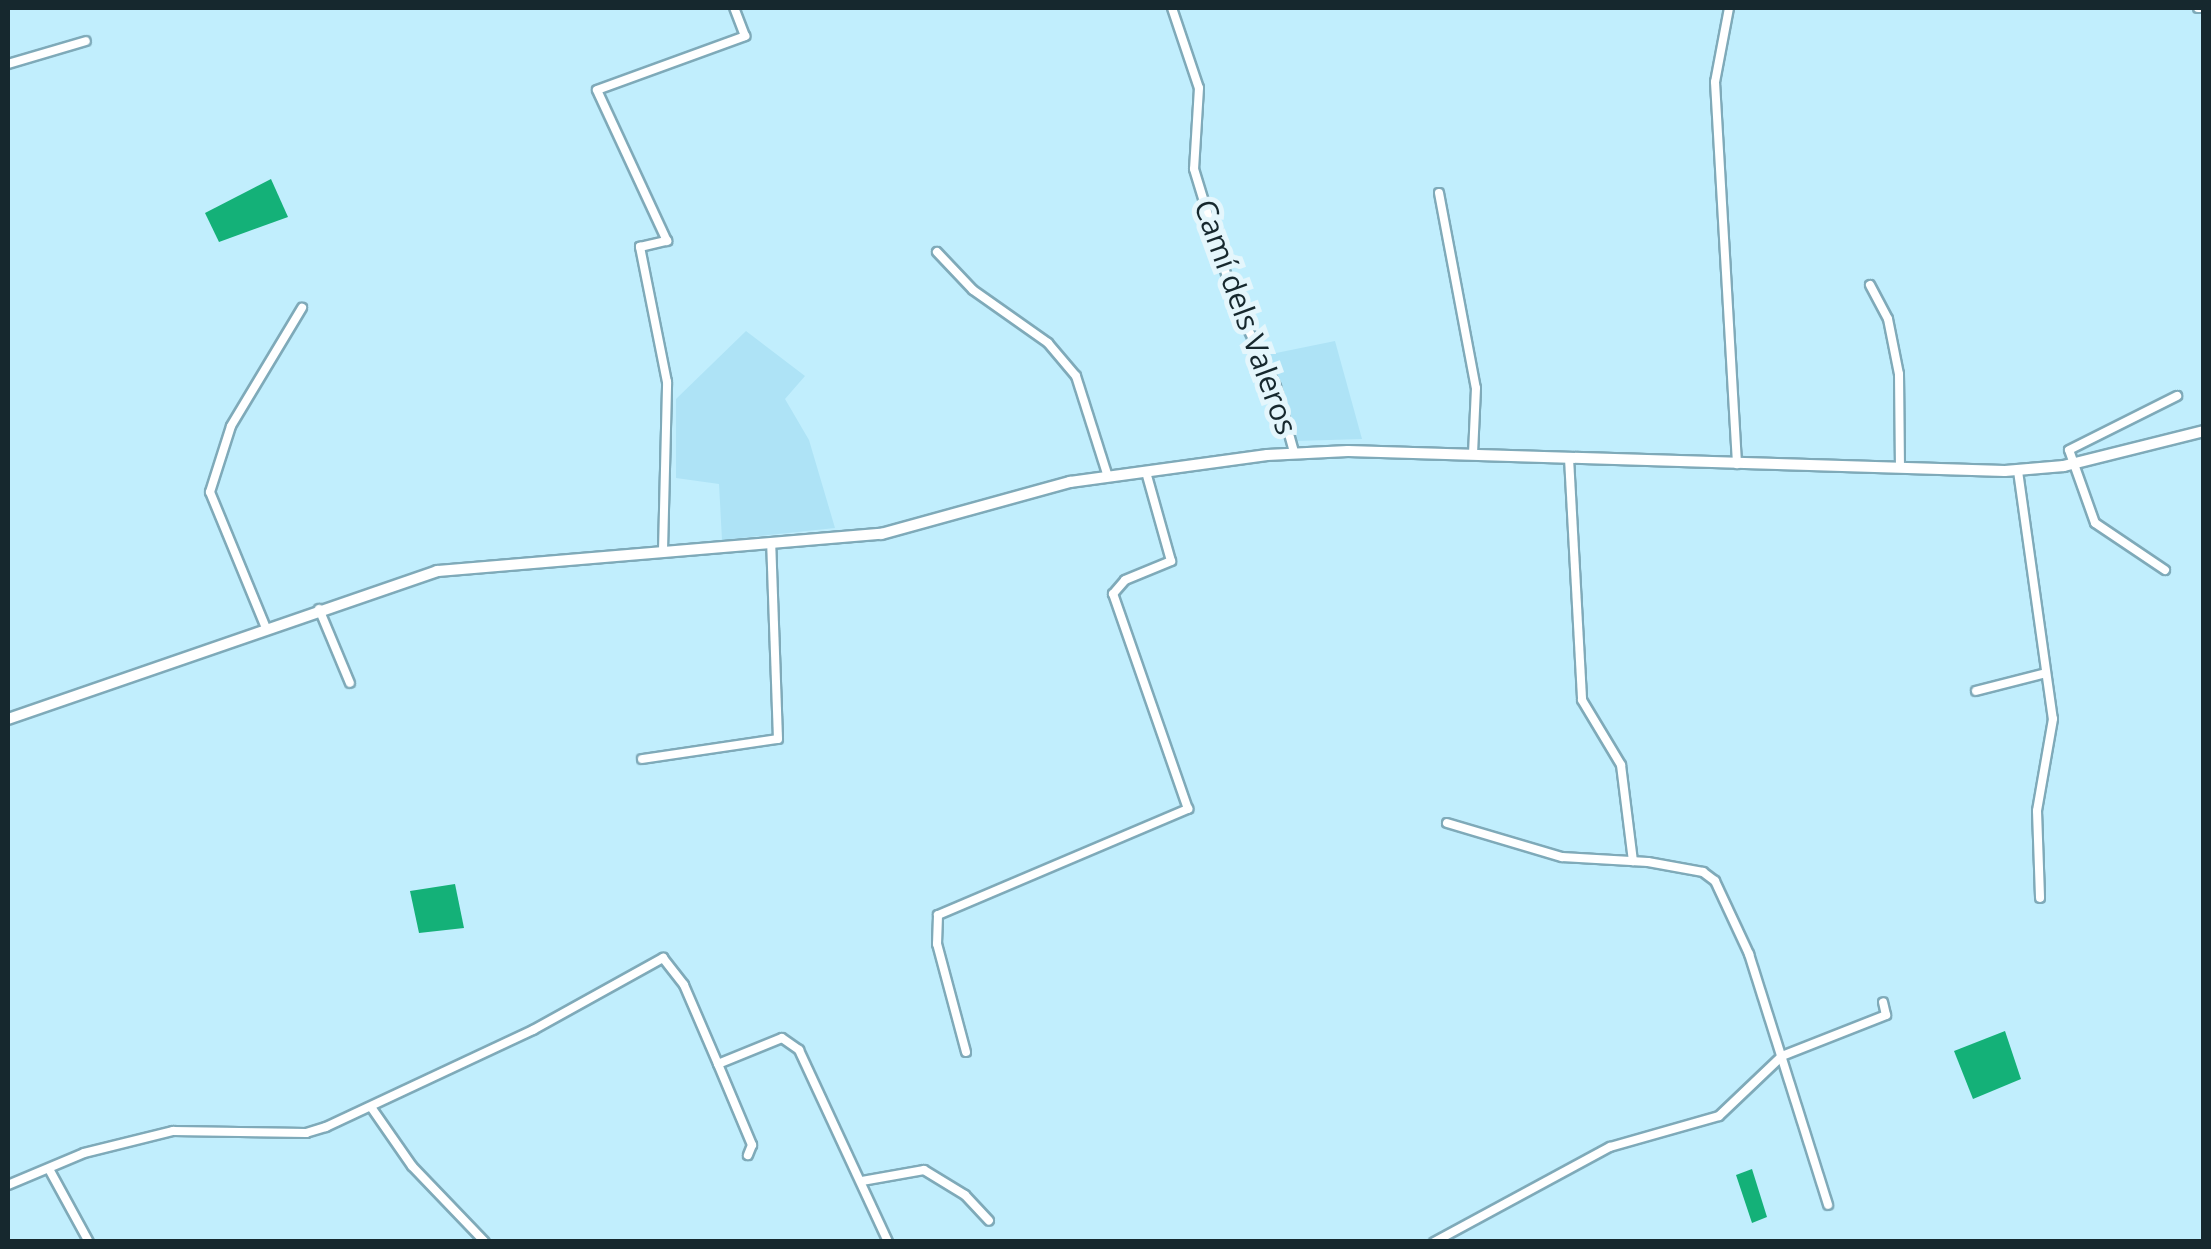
<!DOCTYPE html>
<meta charset="utf-8">
<style>
body{margin:0}
#map{position:relative;width:2211px;height:1249px;overflow:hidden;background:#c1eefd;font-family:"Open Sans",sans-serif}
div>[style]{position:absolute}
.built>*{inset:0;background:#aee3f6}
.water>*{inset:0;background:#14b178}
.roads{filter:drop-shadow(2px 0 #7faab9) drop-shadow(-2px 0 #7faab9) drop-shadow(0 2px #7faab9) drop-shadow(0 -2px #7faab9)}
.street>*{height:8px;margin:-4px;padding:0 4px;transform-origin:4px;border-radius:4px;background:#fff}
.secondary>*{height:10px;margin:-5px;padding:0 5px;transform-origin:5px;border-radius:5px;background:#fff}
span{translate:-50% -50%;white-space:nowrap;text-align:center;line-height:1.15;-webkit-text-stroke:10px #e4f6fc;paint-order:stroke}
.street-label{font-size:30px;color:#16282e}
.frame{position:absolute;inset:0;border:10px solid #16282e;pointer-events:none}
</style>
<div id="map">
<div class="built">
<div style="clip-path:polygon(746px 331px,805px 376px,785px 399px,809px 440px,835px 528px,722px 540px,719px 484px,676px 478px,676px 399px)"></div>
<div style="clip-path:polygon(1335px 341px,1362px 439px,1297px 441px,1266px 355px)"></div>
</div>
<div class="water">
<div style="clip-path:polygon(271px 179px,288px 217px,219px 242px,205px 213px)"></div>
<div style="clip-path:polygon(455px 884px,464px 928px,419px 933px,410px 891px)"></div>
<div style="clip-path:polygon(2005px 1031px,2021px 1079px,1973px 1099px,1954px 1051px)"></div>
<div style="clip-path:polygon(1752px 1169px,1767px 1217px,1752px 1223px,1736px 1175px)"></div>
</div>
<div class="roads">
<div class="street">
<div style="left:1172px;top:8px;width:84px;rotate:71.4deg"></div>
<div style="left:1199px;top:88px;width:81px;rotate:93.5deg"></div>
<div style="left:1194px;top:169px;width:137px;rotate:73deg"></div>
<div style="left:1234px;top:300px;width:97px;rotate:64.2deg"></div>
<div style="left:1276px;top:387px;width:67px;rotate:74.5deg"></div>
<div style="left:1729px;top:8px;width:75px;rotate:100.7deg"></div>
<div style="left:1715px;top:82px;width:383px;rotate:86.7deg"></div>
<div style="left:2198px;top:8px;width:6px"></div>
<div style="left:8px;top:64px;width:81px;rotate:-16.4deg"></div>
<div style="left:1439px;top:193px;width:198px;rotate:79.3deg"></div>
<div style="left:1476px;top:388px;width:67px;rotate:92.6deg"></div>
<div style="left:937px;top:252px;width:52px;rotate:46.5deg"></div>
<div style="left:973px;top:290px;width:92px;rotate:35.2deg"></div>
<div style="left:1048px;top:343px;width:43px;rotate:49.7deg"></div>
<div style="left:1076px;top:376px;width:106px;rotate:72.4deg"></div>
<div style="left:1870px;top:285px;width:38px;rotate:62deg"></div>
<div style="left:1888px;top:319px;width:56px;rotate:78.7deg"></div>
<div style="left:1899px;top:374px;width:94px;rotate:89.4deg"></div>
<div style="left:1569px;top:458px;width:242px;rotate:86.9deg"></div>
<div style="left:1582px;top:700px;width:76px;rotate:59deg"></div>
<div style="left:1621px;top:765px;width:97px;rotate:82.9deg"></div>
<div style="left:2018px;top:471px;width:250px;rotate:82deg"></div>
<div style="left:2053px;top:719px;width:93px;rotate:99.9deg"></div>
<div style="left:2037px;top:811px;width:87px;rotate:88deg"></div>
<div style="left:663px;top:551px;width:169px;rotate:-88.6deg"></div>
<div style="left:667px;top:382px;width:138px;rotate:-101.3deg"></div>
<div style="left:640px;top:247px;width:28px;rotate:-13deg"></div>
<div style="left:667px;top:241px;width:166px;rotate:-114.9deg"></div>
<div style="left:597px;top:90px;width:158px;rotate:-20deg"></div>
<div style="left:745px;top:36px;width:30px;rotate:-111deg"></div>
<div style="left:2165px;top:570px;width:84px;rotate:-146.1deg"></div>
<div style="left:2095px;top:523px;width:77px;rotate:-109.6deg"></div>
<div style="left:2069px;top:450px;width:121px;rotate:-26.6deg"></div>
<div style="left:319px;top:609px;width:80px;rotate:67.3deg"></div>
<div style="left:266px;top:628px;width:147px;rotate:-112.4deg"></div>
<div style="left:210px;top:492px;width:69px;rotate:-72.3deg"></div>
<div style="left:231px;top:426px;width:138px;rotate:-59deg"></div>
<div style="left:1976px;top:691px;width:72px;rotate:-14.4deg"></div>
<div style="left:642px;top:759px;width:137px;rotate:-8.4deg"></div>
<div style="left:778px;top:739px;width:196px;rotate:-92deg"></div>
<div style="left:1447px;top:823px;width:120px;rotate:16.5deg"></div>
<div style="left:1562px;top:857px;width:86px;rotate:3.3deg"></div>
<div style="left:1648px;top:862px;width:56px;rotate:10.3deg"></div>
<div style="left:1703px;top:872px;width:15px;rotate:37deg"></div>
<div style="left:1715px;top:881px;width:81px;rotate:65deg"></div>
<div style="left:1749px;top:954px;width:263px;rotate:72.5deg"></div>
<div style="left:966px;top:1052px;width:112px;rotate:-105deg"></div>
<div style="left:937px;top:944px;width:29px;rotate:-88deg"></div>
<div style="left:938px;top:915px;width:272px;rotate:-23deg"></div>
<div style="left:1188px;top:809px;width:228px;rotate:-109.2deg"></div>
<div style="left:1113px;top:594px;width:18px;rotate:-49deg"></div>
<div style="left:1125px;top:580px;width:50px;rotate:-22.4deg"></div>
<div style="left:1171px;top:561px;width:92px;rotate:-105.7deg"></div>
<div style="left:718px;top:1064px;width:88px;rotate:67.2deg"></div>
<div style="left:752px;top:1145px;width:11px;rotate:112deg"></div>
<div style="left:371px;top:1107px;width:72px;rotate:55.2deg"></div>
<div style="left:412px;top:1166px;width:105px;rotate:46.2deg"></div>
<div style="left:49px;top:1169px;width:83px;rotate:61.3deg"></div>
<div style="left:862px;top:1181px;width:63px;rotate:-10.1deg"></div>
<div style="left:924px;top:1170px;width:48px;rotate:31.4deg"></div>
<div style="left:965px;top:1195px;width:35px;rotate:47deg"></div>
<div style="left:8px;top:1185px;width:82px;rotate:-22.8deg"></div>
<div style="left:84px;top:1153px;width:92px;rotate:-13.9deg"></div>
<div style="left:173px;top:1131px;width:133px;rotate:0.9deg"></div>
<div style="left:306px;top:1133px;width:21px;rotate:-17deg"></div>
<div style="left:326px;top:1127px;width:229px;rotate:-25.1deg"></div>
<div style="left:533px;top:1030px;width:149px;rotate:-29deg"></div>
<div style="left:663px;top:958px;width:34px;rotate:52deg"></div>
<div style="left:684px;top:985px;width:86px;rotate:66.7deg"></div>
<div style="left:718px;top:1064px;width:69px;rotate:-22.1deg"></div>
<div style="left:782px;top:1038px;width:21px;rotate:35deg"></div>
<div style="left:799px;top:1050px;width:212px;rotate:65.1deg"></div>
<div style="left:1434px;top:1242px;width:200px;rotate:-28.4deg"></div>
<div style="left:1610px;top:1147px;width:113px;rotate:-15.9deg"></div>
<div style="left:1719px;top:1116px;width:87px;rotate:-43.6deg"></div>
<div style="left:1782px;top:1056px;width:112px;rotate:-21.5deg"></div>
<div style="left:1886px;top:1015px;width:13px;rotate:-103deg"></div>
</div>
<div class="secondary">
<div style="left:8px;top:719px;width:454px;rotate:-19deg"></div>
<div style="left:437px;top:571px;width:446px;rotate:-4.8deg"></div>
<div style="left:881px;top:534px;width:196px;rotate:-15.4deg"></div>
<div style="left:1070px;top:482px;width:199px;rotate:-7.8deg"></div>
<div style="left:1267px;top:455px;width:81px;rotate:-2.8deg"></div>
<div style="left:1348px;top:451px;width:657px;rotate:1.74deg"></div>
<div style="left:2005px;top:471px;width:59px;rotate:-4.8deg"></div>
<div style="left:2064px;top:466px;width:144px;rotate:-14deg"></div>
</div>
</div>
<div class="street-label">
<span style="left:1246px;top:317px;rotate:70deg">Camí dels Valeros</span>
</div>
<div class="frame"></div>
</div>
